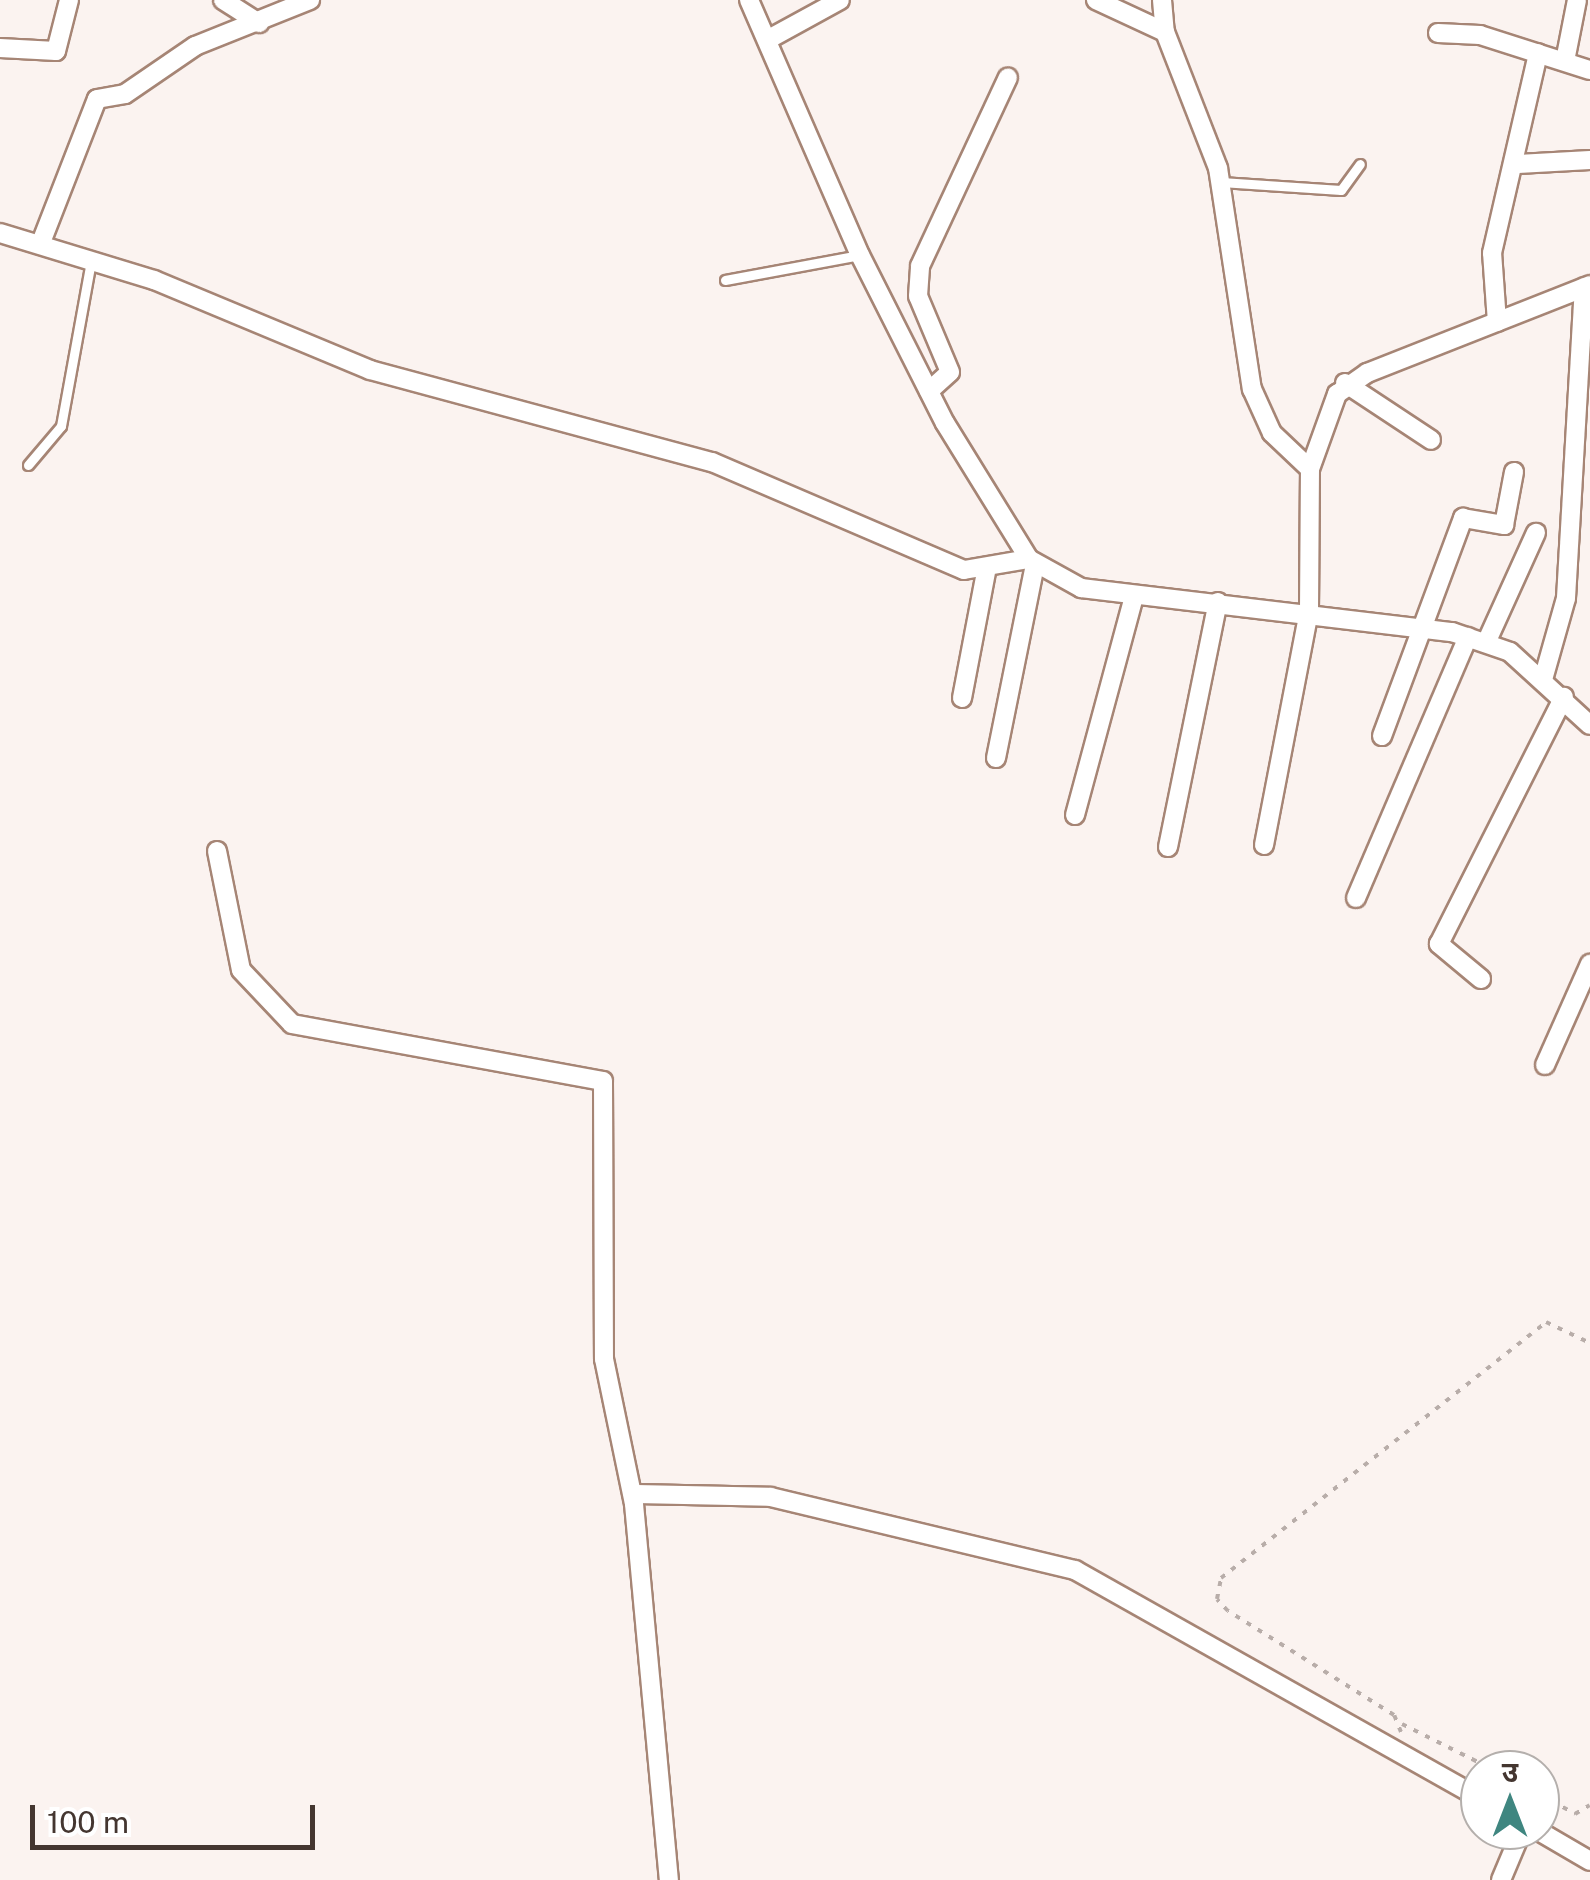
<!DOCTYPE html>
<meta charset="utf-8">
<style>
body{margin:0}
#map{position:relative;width:1590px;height:1880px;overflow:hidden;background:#fbf3f0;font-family:"Public Sans","Noto Sans Devanagari",sans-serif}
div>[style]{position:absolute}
.path>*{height:4px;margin-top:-2px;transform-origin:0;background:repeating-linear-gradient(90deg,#b8ada9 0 5px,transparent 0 13px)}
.roads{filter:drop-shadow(2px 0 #a68575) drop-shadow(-2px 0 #a68575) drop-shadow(0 2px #a68575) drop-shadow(0 -2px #a68575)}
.lane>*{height:9px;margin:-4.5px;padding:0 4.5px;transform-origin:4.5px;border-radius:4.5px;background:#fff}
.street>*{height:18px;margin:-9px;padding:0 9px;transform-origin:9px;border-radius:9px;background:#fff}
span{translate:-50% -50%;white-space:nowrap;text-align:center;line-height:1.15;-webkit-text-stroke:8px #fff;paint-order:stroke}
.north{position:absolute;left:1460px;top:1750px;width:100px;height:100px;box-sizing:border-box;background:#fff;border:2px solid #b4afac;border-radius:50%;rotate:0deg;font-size:28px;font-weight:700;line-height:40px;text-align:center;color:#443630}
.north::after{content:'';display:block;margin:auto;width:35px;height:45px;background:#3f8680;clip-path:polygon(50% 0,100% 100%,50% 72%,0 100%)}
.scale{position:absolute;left:30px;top:1805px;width:285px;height:45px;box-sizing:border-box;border:5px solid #443630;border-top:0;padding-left:12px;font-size:30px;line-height:35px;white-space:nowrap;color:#443630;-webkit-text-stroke:8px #fff;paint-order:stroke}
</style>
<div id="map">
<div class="path">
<div style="left:1402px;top:1724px;width:103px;rotate:26.6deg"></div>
<div style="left:1401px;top:1732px;width:18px;rotate:-112deg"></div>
<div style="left:1394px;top:1715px;width:196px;rotate:-147.9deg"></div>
<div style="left:1228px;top:1611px;width:16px;rotate:-133deg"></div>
<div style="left:1217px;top:1599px;width:21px;rotate:-79deg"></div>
<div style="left:1221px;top:1578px;width:414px;rotate:-38.2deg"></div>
<div style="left:1546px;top:1322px;width:49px;rotate:25.5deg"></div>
<div style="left:1540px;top:1795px;width:40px;rotate:28deg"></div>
<div style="left:1575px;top:1814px;width:17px;rotate:-31deg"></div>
</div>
<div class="roads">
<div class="lane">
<div style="left:1221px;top:182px;width:120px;rotate:3.8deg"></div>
<div style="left:1341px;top:190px;width:32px;rotate:-54deg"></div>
<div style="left:725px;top:280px;width:137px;rotate:-10.5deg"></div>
<div style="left:28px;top:465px;width:51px;rotate:-49.8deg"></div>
<div style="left:61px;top:426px;width:163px;rotate:-79.7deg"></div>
</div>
<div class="street">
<div style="left:223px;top:0;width:43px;rotate:32.6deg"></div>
<div style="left:749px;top:0;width:278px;rotate:66.5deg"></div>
<div style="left:860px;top:255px;width:188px;rotate:63.2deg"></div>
<div style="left:945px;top:423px;width:160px;rotate:58.3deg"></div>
<div style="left:1029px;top:559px;width:60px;rotate:29.1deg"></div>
<div style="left:1081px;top:588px;width:374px;rotate:6.8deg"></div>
<div style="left:1452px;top:632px;width:61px;rotate:19deg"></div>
<div style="left:1510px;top:652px;width:108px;rotate:42.4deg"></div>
<div style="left:1096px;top:0;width:76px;rotate:24.9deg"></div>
<div style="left:1162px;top:0;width:32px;rotate:85deg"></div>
<div style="left:1165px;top:32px;width:146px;rotate:68.7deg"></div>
<div style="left:1218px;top:168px;width:224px;rotate:81.3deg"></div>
<div style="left:1252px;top:389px;width:48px;rotate:65.6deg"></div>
<div style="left:1272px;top:433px;width:52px;rotate:43.5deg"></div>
<div style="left:1438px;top:33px;width:42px;rotate:2.7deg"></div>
<div style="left:1480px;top:35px;width:115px;rotate:17.7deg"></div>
<div style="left:767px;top:40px;width:83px;rotate:-28.7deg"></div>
<div style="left:0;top:48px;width:56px;rotate:3.1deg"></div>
<div style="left:56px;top:51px;width:53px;rotate:-75.7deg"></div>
<div style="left:1565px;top:61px;width:62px;rotate:-78.9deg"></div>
<div style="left:1518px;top:164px;width:72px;rotate:-3.2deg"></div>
<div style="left:0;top:233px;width:161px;rotate:17deg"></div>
<div style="left:154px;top:280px;width:234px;rotate:22.6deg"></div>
<div style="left:370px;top:370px;width:354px;rotate:15.1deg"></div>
<div style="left:712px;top:462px;width:274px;rotate:23.2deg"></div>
<div style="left:964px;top:570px;width:66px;rotate:-9.6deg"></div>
<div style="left:42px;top:240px;width:151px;rotate:-68.7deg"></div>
<div style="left:97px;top:99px;width:28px;rotate:-10deg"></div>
<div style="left:125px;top:94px;width:85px;rotate:-34.4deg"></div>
<div style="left:195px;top:46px;width:124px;rotate:-21.8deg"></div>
<div style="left:1497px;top:322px;width:69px;rotate:-94.1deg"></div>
<div style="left:1492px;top:253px;width:205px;rotate:-77deg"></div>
<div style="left:1345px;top:383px;width:103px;rotate:33.5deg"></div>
<div style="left:929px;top:391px;width:28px;rotate:-42deg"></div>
<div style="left:950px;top:372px;width:82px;rotate:-112.8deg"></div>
<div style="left:918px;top:296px;width:30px;rotate:-86deg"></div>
<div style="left:920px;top:266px;width:208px;rotate:-65deg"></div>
<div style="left:1486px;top:643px;width:121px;rotate:-65.6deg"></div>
<div style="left:1544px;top:676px;width:81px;rotate:-74.2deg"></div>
<div style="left:1566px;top:598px;width:311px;rotate:-86.7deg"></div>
<div style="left:962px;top:698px;width:128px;rotate:-79.2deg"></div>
<div style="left:1382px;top:736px;width:233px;rotate:-69.6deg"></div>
<div style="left:1463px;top:518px;width:42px;rotate:9.7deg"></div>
<div style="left:1504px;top:525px;width:54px;rotate:-79.3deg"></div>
<div style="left:996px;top:758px;width:197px;rotate:-78.6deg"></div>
<div style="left:1075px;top:815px;width:227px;rotate:-74.9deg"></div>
<div style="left:1264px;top:845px;width:238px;rotate:-79.1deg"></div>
<div style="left:1309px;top:611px;width:142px;rotate:-89.6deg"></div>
<div style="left:1310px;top:469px;width:80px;rotate:-70.2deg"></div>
<div style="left:1337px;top:394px;width:37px;rotate:-35deg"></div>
<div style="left:1367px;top:373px;width:240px;rotate:-21.5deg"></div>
<div style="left:1168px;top:847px;width:250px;rotate:-78.5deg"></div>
<div style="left:217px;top:851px;width:121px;rotate:78.6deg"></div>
<div style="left:241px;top:970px;width:74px;rotate:46.6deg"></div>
<div style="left:292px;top:1024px;width:316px;rotate:10.4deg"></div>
<div style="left:603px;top:1081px;width:278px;rotate:89.8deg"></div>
<div style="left:604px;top:1359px;width:148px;rotate:78.3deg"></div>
<div style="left:634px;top:1504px;width:378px;rotate:84.7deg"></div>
<div style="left:1356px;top:898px;width:284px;rotate:-66.8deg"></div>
<div style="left:1481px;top:979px;width:55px;rotate:-140.2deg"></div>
<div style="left:1439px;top:944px;width:277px;rotate:-63.2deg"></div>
<div style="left:1545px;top:1065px;width:111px;rotate:-66deg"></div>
<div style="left:633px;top:1494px;width:138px;rotate:1.2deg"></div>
<div style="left:771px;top:1497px;width:313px;rotate:13.5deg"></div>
<div style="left:1075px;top:1570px;width:465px;rotate:29.4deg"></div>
<div style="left:1537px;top:1830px;width:61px;rotate:30.3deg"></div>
<div style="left:1501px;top:1880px;width:54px;rotate:-67.2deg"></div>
</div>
</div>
<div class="north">उ</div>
<div class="scale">100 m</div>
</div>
